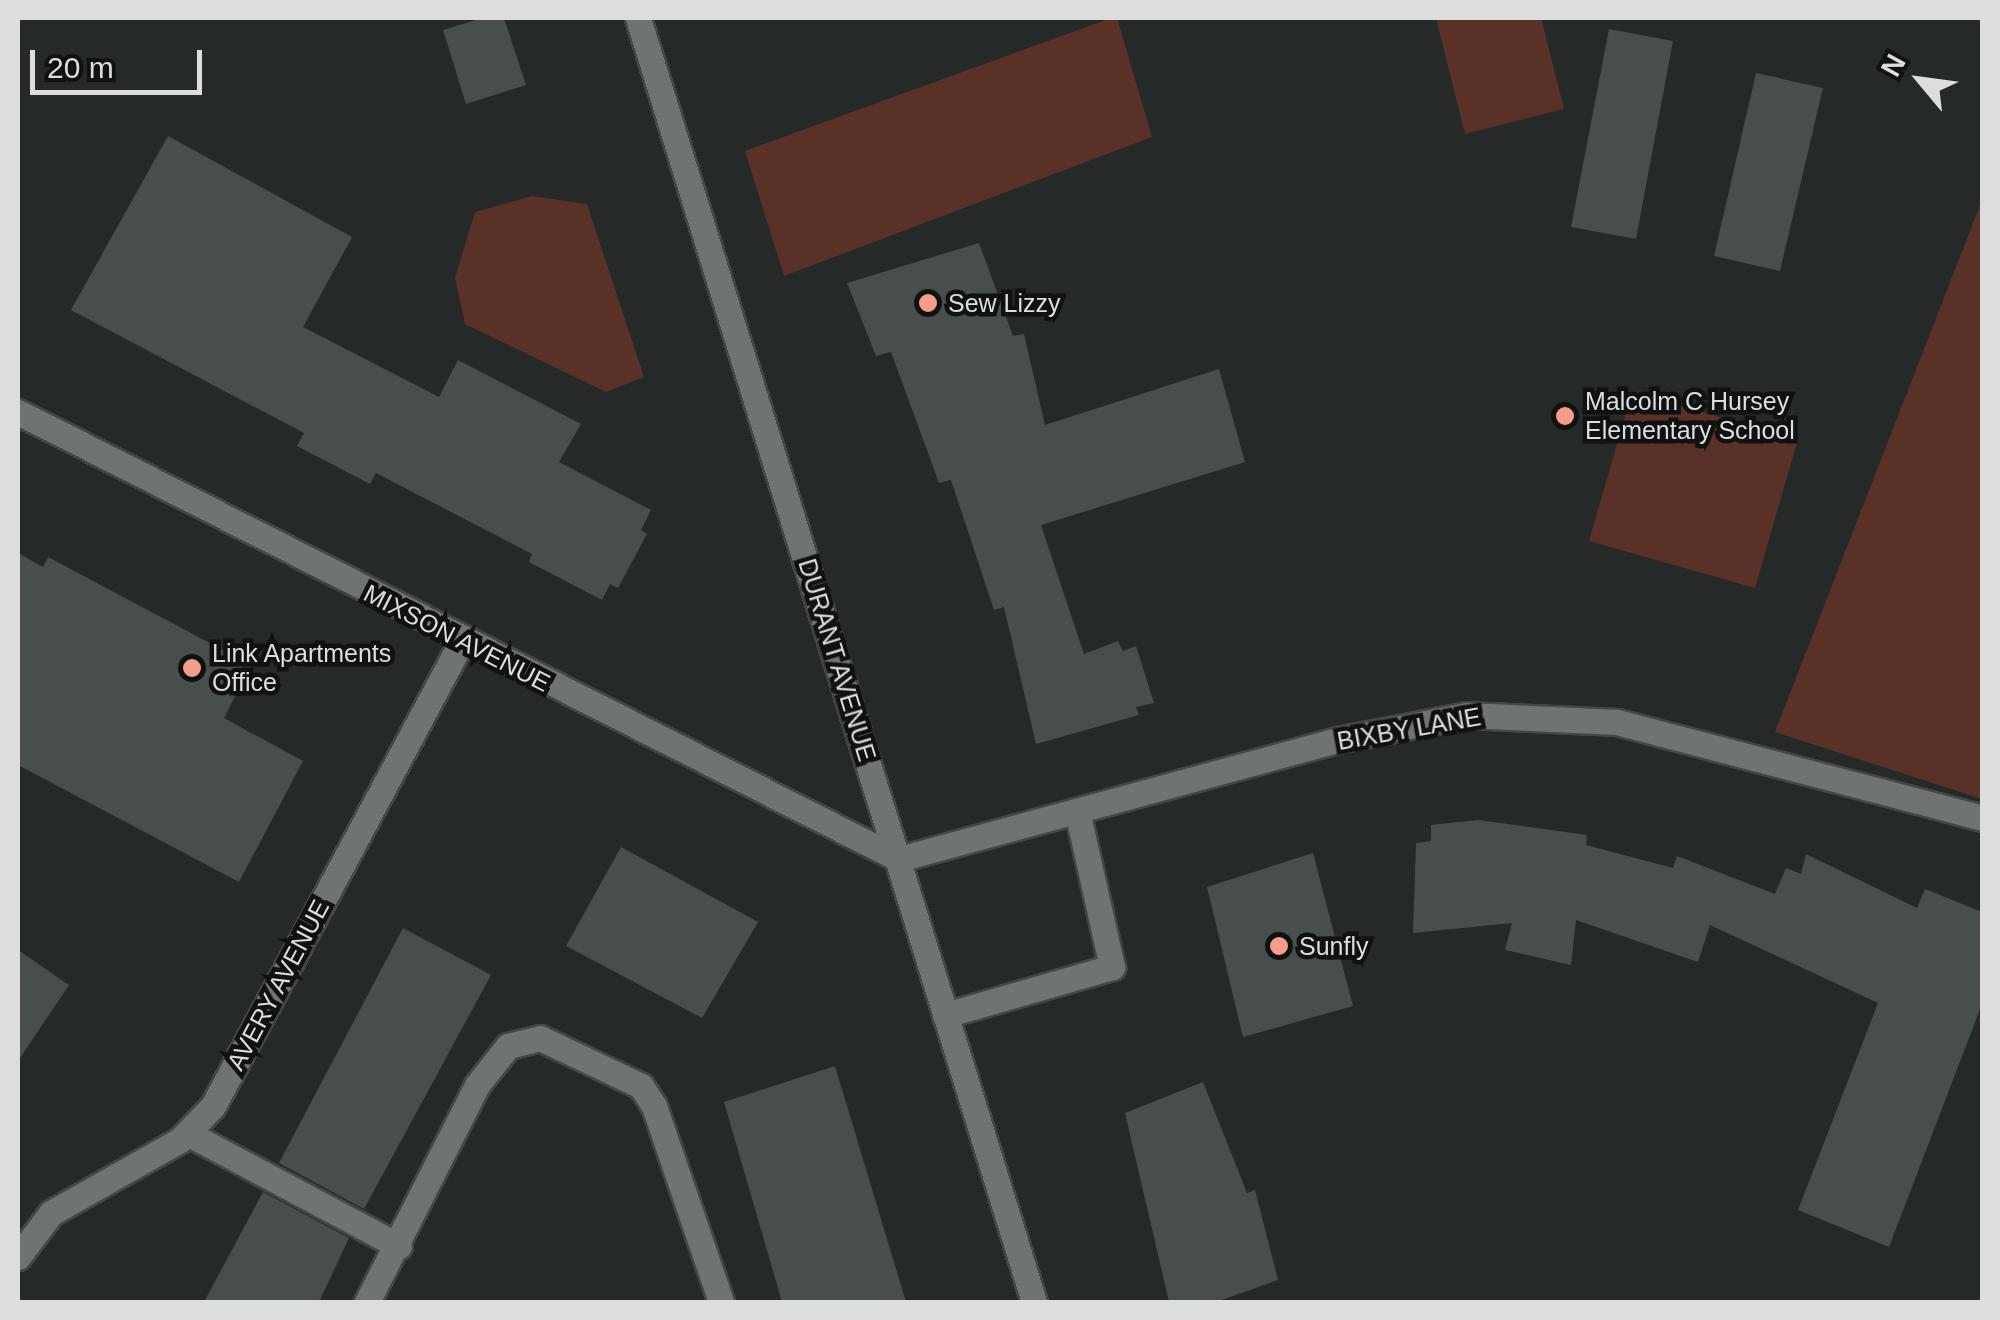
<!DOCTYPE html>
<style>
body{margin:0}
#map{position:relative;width:2000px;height:1320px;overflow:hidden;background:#252a29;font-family:Helvetica,sans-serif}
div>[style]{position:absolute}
.green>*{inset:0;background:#593127}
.building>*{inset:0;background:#484e4c}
.roads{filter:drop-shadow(2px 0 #434846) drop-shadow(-2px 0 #434846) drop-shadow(0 2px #434846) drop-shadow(0 -2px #434846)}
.lane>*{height:25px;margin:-12.5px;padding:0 12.5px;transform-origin:12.5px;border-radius:12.5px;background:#6f7472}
.street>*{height:25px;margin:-12.5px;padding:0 12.5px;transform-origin:12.5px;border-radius:12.5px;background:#6f7472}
.secondary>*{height:25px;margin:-12.5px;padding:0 12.5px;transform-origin:12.5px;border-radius:12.5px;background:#6f7472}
.dots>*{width:28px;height:28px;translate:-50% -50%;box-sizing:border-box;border:5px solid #101211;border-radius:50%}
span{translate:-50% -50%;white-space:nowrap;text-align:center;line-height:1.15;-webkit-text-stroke:9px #101211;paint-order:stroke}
.poi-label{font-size:25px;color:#dbdedd}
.left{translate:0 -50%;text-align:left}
.street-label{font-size:25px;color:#dbdedd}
.frame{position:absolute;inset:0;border:20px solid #dbdedd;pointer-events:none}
.north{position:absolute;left:1870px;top:30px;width:100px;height:100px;-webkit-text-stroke:8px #101211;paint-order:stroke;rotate:299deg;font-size:28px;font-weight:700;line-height:40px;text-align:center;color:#dbdedd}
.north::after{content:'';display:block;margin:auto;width:35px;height:45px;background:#dbdedd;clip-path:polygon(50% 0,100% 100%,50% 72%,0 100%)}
.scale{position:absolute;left:30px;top:50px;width:172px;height:45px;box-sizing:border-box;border:5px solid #dbdedd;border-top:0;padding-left:12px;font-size:30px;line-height:35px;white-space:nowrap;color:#dbdedd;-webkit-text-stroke:8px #101211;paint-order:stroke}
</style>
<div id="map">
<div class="green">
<div style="clip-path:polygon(1111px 18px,1117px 18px,1152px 137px,784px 276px,745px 151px)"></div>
<div style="clip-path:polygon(1436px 18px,1541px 18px,1564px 109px,1465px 134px)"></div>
<div style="clip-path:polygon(532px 196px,587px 204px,644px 377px,606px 392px,465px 324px,455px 278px,475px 212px)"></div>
<div style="clip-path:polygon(1982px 200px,1982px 799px,1775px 732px)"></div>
<div style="clip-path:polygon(1632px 392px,1798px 439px,1755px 588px,1589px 541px)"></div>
</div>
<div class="building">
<div style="clip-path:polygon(483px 18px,504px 18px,526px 85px,466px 104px,443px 30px)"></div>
<div style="clip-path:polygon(1609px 29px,1673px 41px,1636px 239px,1571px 227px)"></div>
<div style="clip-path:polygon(1756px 73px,1823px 88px,1780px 271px,1714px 256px)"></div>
<div style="clip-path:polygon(168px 136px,352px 237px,303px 327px,439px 397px,458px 360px,581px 424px,559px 462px,651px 510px,641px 530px,647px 534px,618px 588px,610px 584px,602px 600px,529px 562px,532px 554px,376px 473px,370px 484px,297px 446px,304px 433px,71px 310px)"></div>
<div style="clip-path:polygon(979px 243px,1013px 336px,1024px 334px,1045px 425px,1219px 369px,1245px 462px,1041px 525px,1084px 654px,1118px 641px,1123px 651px,1136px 646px,1154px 703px,1136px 707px,1139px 715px,1036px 744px,1004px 607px,994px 610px,951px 480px,939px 483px,891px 352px,876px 356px,847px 283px)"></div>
<div style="clip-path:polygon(18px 553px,43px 567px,48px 557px,251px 665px,224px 718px,303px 761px,239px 882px,18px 765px)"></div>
<div style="clip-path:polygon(1478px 820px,1587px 835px,1586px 845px,1673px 868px,1677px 856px,1775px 894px,1786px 868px,1801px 874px,1806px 854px,1917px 908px,1925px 889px,1982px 912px,1982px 1004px,1889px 1247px,1798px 1210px,1878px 1003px,1710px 925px,1698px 962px,1576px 920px,1571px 965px,1505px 950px,1512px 923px,1413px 933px,1416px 843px,1431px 841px,1431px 825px)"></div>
<div style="clip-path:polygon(621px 847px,758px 922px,702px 1018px,566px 946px)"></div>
<div style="clip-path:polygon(1313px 853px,1353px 1006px,1243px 1037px,1207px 887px)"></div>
<div style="clip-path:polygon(403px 928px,491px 975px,364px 1209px,279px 1163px)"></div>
<div style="clip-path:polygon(18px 950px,69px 985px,18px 1061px)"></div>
<div style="clip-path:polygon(835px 1066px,906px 1302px,782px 1302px,724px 1102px)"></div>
<div style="clip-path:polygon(1203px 1082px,1247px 1193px,1255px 1190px,1278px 1280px,1216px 1302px,1169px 1302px,1125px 1113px)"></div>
<div style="clip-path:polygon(263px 1192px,349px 1238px,319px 1302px,204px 1302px)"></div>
</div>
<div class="roads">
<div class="lane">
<div style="left:945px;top:1015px;width:174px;rotate:-16deg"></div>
<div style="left:1112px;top:967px;width:160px;rotate:-102.6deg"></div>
<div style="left:189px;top:1134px;width:238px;rotate:28.1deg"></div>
<div style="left:367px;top:1302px;width:243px;rotate:-63.1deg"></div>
<div style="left:477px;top:1085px;width:50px;rotate:-51.5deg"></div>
<div style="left:508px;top:1046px;width:33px;rotate:-14deg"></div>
<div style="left:540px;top:1038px;width:112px;rotate:25.4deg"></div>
<div style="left:641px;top:1086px;width:24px;rotate:57deg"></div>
<div style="left:654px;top:1106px;width:207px;rotate:71.1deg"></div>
</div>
<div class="street">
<div style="left:899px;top:859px;width:454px;rotate:-15.2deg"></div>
<div style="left:1337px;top:740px;width:132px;rotate:-10.9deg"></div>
<div style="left:1467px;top:715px;width:150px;rotate:2.7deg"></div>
<div style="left:1617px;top:722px;width:377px;rotate:14.7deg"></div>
<div style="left:18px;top:1257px;width:55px;rotate:-53.1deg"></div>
<div style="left:51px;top:1213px;width:148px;rotate:-29.5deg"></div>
<div style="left:180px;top:1140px;width:47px;rotate:-45.9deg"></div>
<div style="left:213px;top:1106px;width:527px;rotate:-61.83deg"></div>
</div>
<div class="secondary">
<div style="left:638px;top:18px;width:1344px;rotate:72.86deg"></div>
<div style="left:18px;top:412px;width:988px;rotate:26.9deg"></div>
</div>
</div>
<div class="dots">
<div style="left:928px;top:303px;background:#f49e89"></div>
<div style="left:1565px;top:416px;background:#f49e89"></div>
<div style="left:192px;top:668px;background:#f49e89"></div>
<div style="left:1279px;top:946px;background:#f49e89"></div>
</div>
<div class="poi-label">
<span class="left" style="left:948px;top:303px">Sew Lizzy</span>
<span class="left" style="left:1585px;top:416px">Malcolm C Hursey<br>Elementary School</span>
<span class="left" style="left:212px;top:668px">Link Apartments<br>Office</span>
<span class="left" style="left:1299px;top:946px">Sunfly</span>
</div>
<div class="street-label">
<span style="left:457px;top:638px;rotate:27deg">MIXSON AVENUE</span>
<span style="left:837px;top:660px;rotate:73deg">DURANT AVENUE</span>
<span style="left:1409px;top:729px;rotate:-10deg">BIXBY LANE</span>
<span style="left:278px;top:985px;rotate:-62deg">AVERY AVENUE</span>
</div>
<div class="frame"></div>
<div class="north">N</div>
<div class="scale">20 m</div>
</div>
